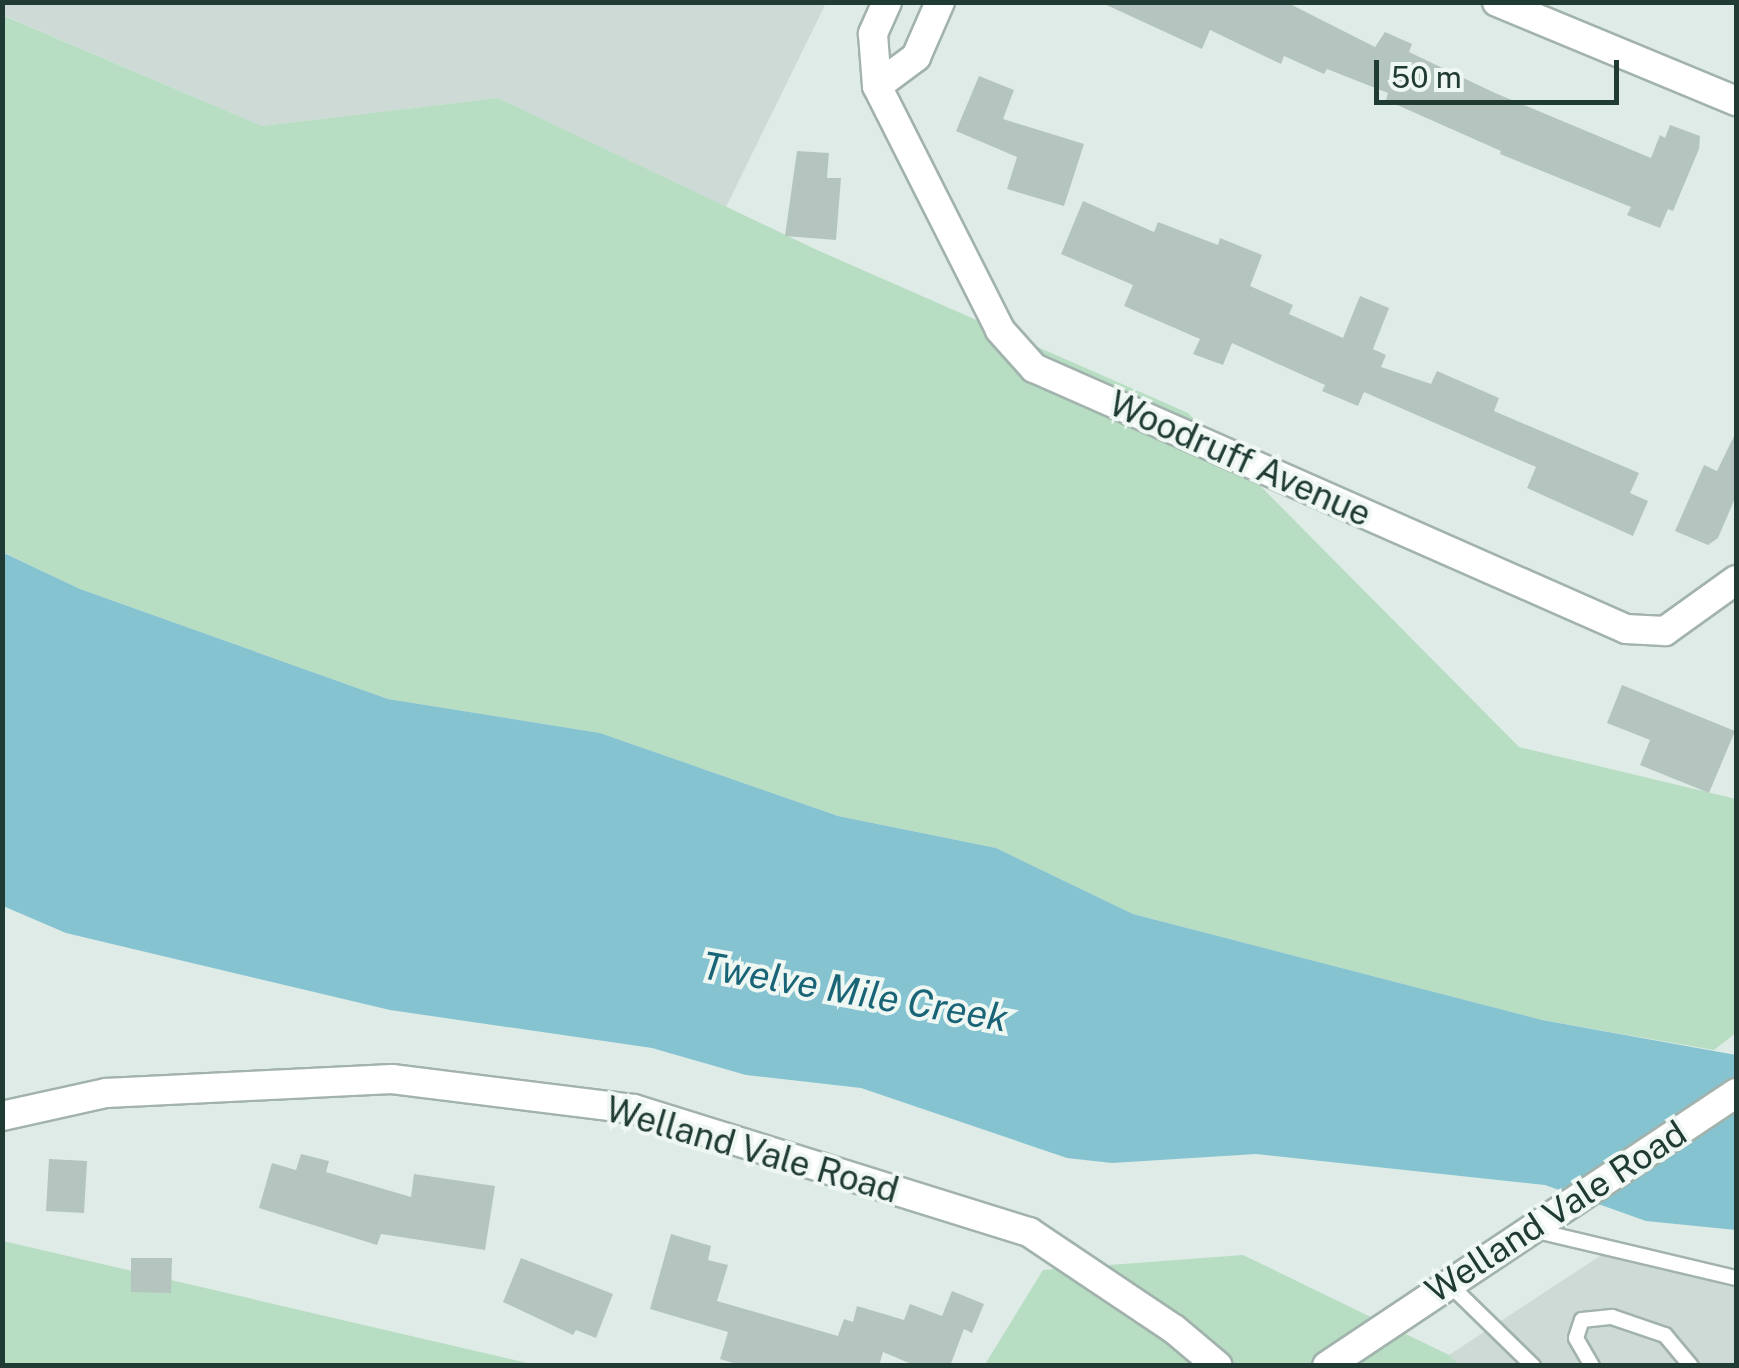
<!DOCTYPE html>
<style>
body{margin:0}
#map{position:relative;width:1739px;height:1368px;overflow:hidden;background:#dfebe6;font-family:"Public Sans",sans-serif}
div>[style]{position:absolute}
.built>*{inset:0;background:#cddad5}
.green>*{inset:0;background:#b7ddc2}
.water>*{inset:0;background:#85c3d1}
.building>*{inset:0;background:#b4c5bf}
.roads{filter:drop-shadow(2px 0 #a2b3ad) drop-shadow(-2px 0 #a2b3ad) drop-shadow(0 2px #a2b3ad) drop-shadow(0 -2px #a2b3ad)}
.lane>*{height:14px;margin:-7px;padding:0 7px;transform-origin:7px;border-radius:7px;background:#fff}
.street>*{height:28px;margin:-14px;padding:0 14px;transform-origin:14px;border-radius:14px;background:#fff}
span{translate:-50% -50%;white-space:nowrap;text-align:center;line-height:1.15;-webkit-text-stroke:8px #eff7f3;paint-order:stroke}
.street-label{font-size:35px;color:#203b34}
.water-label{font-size:38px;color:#196477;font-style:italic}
.frame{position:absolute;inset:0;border:5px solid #203b34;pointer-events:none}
.scale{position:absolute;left:1374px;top:60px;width:245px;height:45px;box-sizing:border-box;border:5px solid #203b34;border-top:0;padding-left:12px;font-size:30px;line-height:35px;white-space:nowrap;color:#203b34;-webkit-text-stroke:8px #eff7f3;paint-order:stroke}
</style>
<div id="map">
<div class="built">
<div style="clip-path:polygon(3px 2px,826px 3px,726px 207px,498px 98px,262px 126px,3px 15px)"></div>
<div style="clip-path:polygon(1603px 1254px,1736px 1278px,1736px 1365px,1459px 1366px,1449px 1355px)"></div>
</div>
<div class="green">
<div style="clip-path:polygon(2px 15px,262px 126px,498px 98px,817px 250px,1188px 413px,1519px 747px,1736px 799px,1736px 1033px,1714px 1050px,1542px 1020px,1133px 914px,996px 848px,838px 816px,600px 733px,388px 699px,80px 589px,3px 552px)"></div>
<div style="clip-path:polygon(3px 1241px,536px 1365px,3px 1365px)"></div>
<div style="clip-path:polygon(1243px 1255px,1449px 1355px,1459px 1365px,984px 1366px,1043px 1270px)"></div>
</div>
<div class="water">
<div style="clip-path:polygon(2px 552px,80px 589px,388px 699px,600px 733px,838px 816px,996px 848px,1133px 914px,1542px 1020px,1736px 1055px,1736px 1230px,1646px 1221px,1545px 1185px,1349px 1164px,1256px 1154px,1112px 1163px,1067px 1158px,861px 1088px,746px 1075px,652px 1048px,390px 1010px,66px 933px,3px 906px)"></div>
</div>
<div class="building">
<div style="clip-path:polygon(1100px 2px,1286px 2px,1375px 47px,1385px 32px,1412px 44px,1409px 52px,1495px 93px,1651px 158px,1660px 135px,1665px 138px,1670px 125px,1700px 136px,1699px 149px,1673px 211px,1668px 209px,1660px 228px,1627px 215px,1631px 207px,1500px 154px,1501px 151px,1386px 100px,1388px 93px,1327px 69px,1324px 74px,1284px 56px,1281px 64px,1210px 30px,1202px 49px)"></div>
<div style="clip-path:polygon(979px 76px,1014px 90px,1003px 119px,1084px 144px,1064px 206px,1007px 189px,1017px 157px,956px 131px)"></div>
<div style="clip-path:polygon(797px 151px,829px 153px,827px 178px,841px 178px,836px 240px,785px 236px)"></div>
<div style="clip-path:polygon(1083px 201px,1154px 232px,1158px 222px,1218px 245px,1220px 238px,1262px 255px,1250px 286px,1293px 305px,1289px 314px,1343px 338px,1360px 296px,1389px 308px,1373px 349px,1386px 355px,1381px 367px,1431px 384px,1437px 371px,1499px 398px,1494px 411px,1639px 473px,1630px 493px,1648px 501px,1633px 536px,1527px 488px,1536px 467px,1364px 392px,1358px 406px,1322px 391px,1325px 385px,1232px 343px,1223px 365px,1193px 354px,1200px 339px,1124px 306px,1133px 285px,1061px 254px)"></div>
<div style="clip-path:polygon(1736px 432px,1736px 496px,1718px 538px,1708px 545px,1675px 531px,1704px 465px,1717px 471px)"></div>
<div style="clip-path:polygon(1622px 685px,1735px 731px,1709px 793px,1640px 765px,1650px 740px,1607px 723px)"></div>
<div style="clip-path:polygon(301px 1154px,329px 1161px,326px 1172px,411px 1197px,414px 1174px,495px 1186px,485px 1250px,381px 1234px,377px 1245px,259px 1208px,272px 1163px,296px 1170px)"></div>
<div style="clip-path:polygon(49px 1159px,87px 1161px,84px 1213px,46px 1211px)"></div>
<div style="clip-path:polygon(671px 1234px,711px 1246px,708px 1260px,728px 1265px,717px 1301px,838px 1336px,844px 1319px,853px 1322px,857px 1306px,904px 1320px,910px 1304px,942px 1316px,952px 1291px,984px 1304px,972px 1333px,964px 1329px,950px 1366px,916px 1366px,883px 1352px,879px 1366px,743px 1366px,720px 1359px,728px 1332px,650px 1309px)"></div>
<div style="clip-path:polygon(131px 1258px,172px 1258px,171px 1293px,131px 1292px)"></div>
<div style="clip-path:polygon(521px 1258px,613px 1294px,596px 1338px,576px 1330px,573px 1335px,503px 1302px)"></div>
</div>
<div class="roads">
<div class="lane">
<div style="left:1533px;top:1230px;width:209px;rotate:13.3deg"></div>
<div style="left:1448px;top:1283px;width:119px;rotate:44.3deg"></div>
<div style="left:1592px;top:1366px;width:32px;rotate:-120deg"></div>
<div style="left:1576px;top:1338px;width:19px;rotate:-72deg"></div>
<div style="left:1582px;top:1320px;width:30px;rotate:-6deg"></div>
<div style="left:1612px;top:1317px;width:56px;rotate:18.8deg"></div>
<div style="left:1665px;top:1335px;width:40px;rotate:50deg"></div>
</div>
<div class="street">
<div style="left:887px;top:2px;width:35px;rotate:114deg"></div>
<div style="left:873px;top:34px;width:52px;rotate:85.6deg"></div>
<div style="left:877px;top:86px;width:273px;rotate:63.2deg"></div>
<div style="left:1000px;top:330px;width:51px;rotate:48.2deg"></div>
<div style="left:1034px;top:368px;width:647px;rotate:23.79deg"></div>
<div style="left:1626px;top:629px;width:39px;rotate:3deg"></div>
<div style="left:1665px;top:631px;width:87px;rotate:-35.7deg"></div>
<div style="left:1497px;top:2px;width:259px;rotate:22.5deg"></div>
<div style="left:877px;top:86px;width:49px;rotate:-36.6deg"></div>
<div style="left:916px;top:57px;width:60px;rotate:-66.4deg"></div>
<div style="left:2px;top:1116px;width:107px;rotate:-12.5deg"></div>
<div style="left:106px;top:1093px;width:286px;rotate:-2.8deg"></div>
<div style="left:392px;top:1079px;width:244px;rotate:7.1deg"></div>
<div style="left:634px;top:1109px;width:414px;rotate:17.3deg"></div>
<div style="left:1029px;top:1232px;width:174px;rotate:33.8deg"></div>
<div style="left:1174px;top:1329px;width:57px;rotate:40.1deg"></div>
<div style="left:1327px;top:1366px;width:492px;rotate:-33.7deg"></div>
</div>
</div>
<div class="street-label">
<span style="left:1240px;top:459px;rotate:24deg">Woodruff Avenue</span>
<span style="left:752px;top:1150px;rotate:16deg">Welland Vale Road</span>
<span style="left:1556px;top:1212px;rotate:-33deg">Welland Vale Road</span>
</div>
<div class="water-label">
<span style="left:855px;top:992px;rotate:10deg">Twelve Mile Creek</span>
</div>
<div class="frame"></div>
<div class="scale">50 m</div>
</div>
